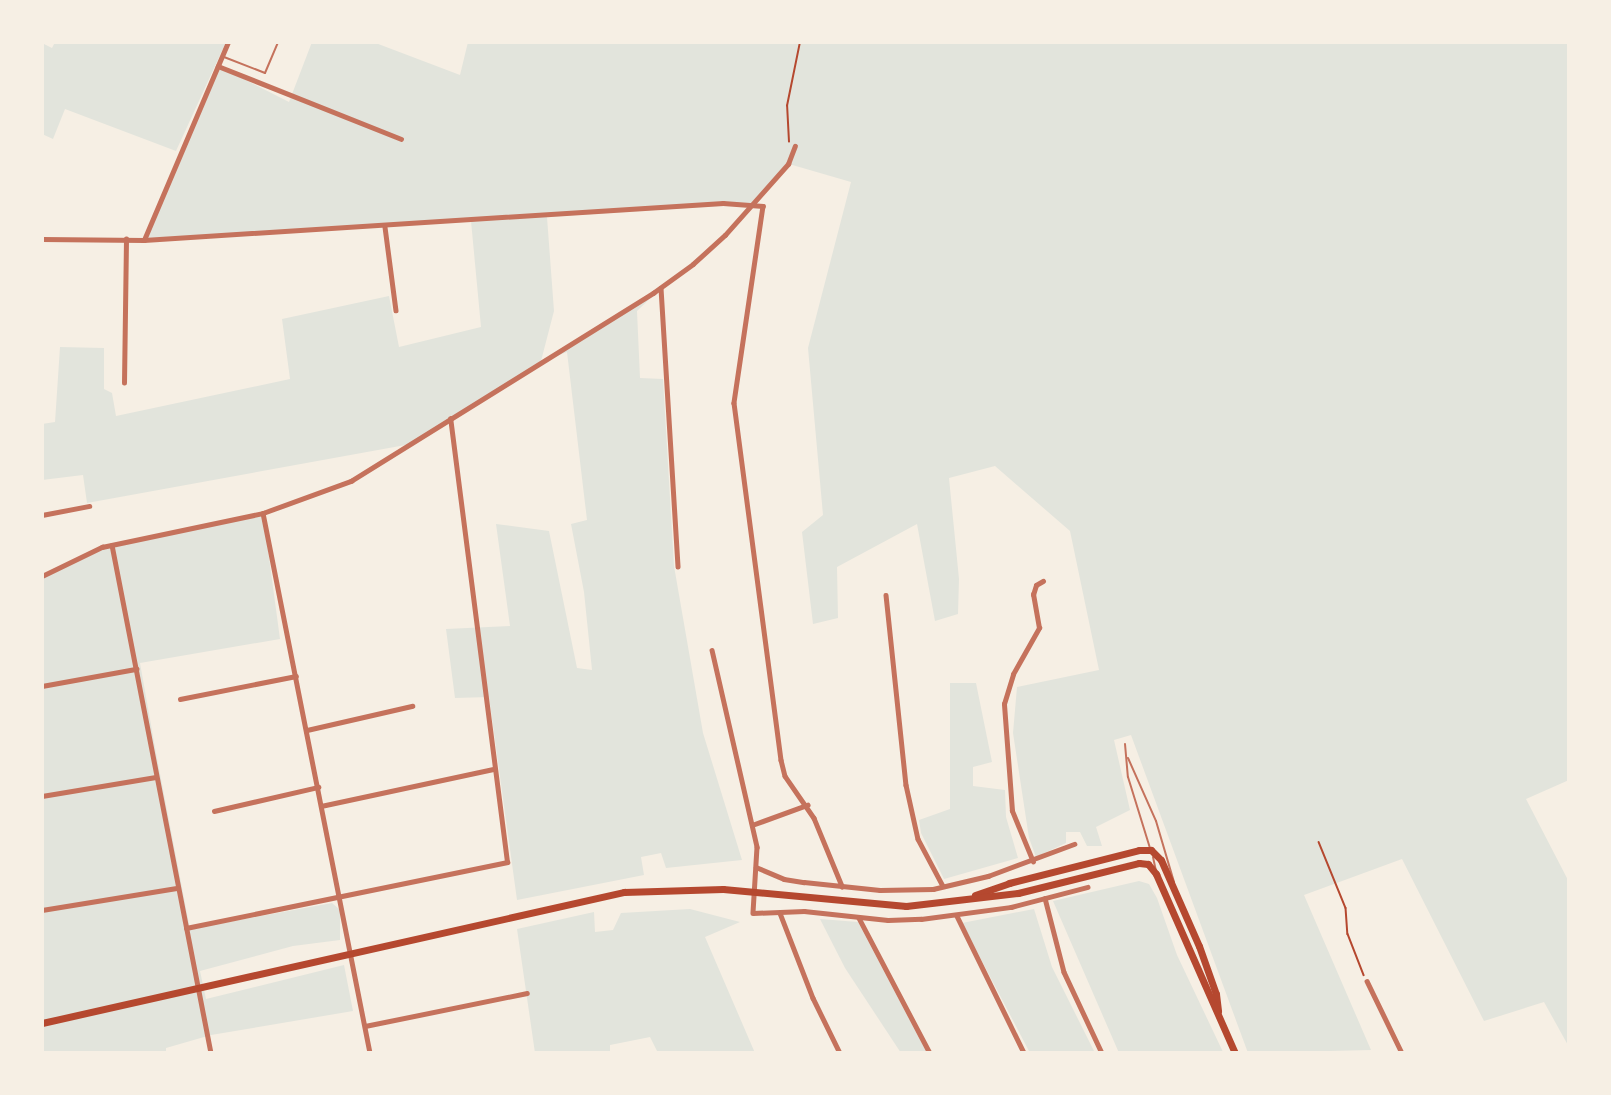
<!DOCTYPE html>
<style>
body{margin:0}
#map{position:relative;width:1611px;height:1095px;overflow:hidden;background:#f6efe4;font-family:Barlow,sans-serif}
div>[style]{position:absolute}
.green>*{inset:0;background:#e2e4dc}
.path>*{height:1.5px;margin:-0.75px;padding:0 0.75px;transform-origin:0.75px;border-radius:0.75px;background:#b5482f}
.service>*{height:2px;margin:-1px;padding:0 1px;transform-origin:1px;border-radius:1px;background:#c5725c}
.minor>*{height:4.5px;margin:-2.25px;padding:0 2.25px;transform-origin:2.25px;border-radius:2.25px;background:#c5725c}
.secondary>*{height:7px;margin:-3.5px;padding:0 3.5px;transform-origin:3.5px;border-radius:3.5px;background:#b5482f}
span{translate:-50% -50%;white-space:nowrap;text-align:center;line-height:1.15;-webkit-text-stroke:6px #f6efe4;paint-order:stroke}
.frame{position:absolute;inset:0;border:44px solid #f6efe4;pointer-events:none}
</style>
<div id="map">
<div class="green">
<div style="clip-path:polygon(55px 42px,226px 42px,176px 151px,65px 109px,53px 139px,42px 134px,42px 43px,52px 48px)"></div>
<div style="clip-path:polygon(312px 42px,373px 42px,460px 75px,468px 42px,1569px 42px,1569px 780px,1526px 799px,1569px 882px,1569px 1047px,1544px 1002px,1484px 1021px,1402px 859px,1304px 895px,1371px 1050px,1248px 1053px,1131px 735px,1114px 740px,1130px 810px,1096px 827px,1102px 846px,1087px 846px,1080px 832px,1066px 832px,1066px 843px,1036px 857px,1029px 838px,1013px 733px,1017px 687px,1099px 670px,1070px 531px,995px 466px,949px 478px,959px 579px,958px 614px,935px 621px,917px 524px,837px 567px,838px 618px,813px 624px,802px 532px,823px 515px,808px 348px,851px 182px,789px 164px,750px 204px,547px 217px,554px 311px,541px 361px,661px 288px,637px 311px,640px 378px,663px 379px,674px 566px,703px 733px,742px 860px,666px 868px,661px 853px,641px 857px,644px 875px,517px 900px,489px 697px,455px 698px,446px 629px,510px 626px,496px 524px,549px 531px,577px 668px,592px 670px,584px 592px,571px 524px,587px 520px,567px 352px,541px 362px,411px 444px,87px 503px,83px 475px,42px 480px,42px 424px,55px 422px,60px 347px,104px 348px,104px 389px,112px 393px,116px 416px,290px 379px,282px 319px,389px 296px,399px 347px,481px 327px,471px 221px,144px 240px,218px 66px,289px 102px)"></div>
<div style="clip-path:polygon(263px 513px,280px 639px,140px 663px,156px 753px,190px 929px,332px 903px,340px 910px,340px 940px,293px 946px,200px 971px,206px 999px,344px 965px,353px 1011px,211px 1035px,166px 1048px,166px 1053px,42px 1053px,42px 576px,102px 547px)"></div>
<div style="clip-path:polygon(950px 683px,976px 683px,992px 762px,973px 767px,973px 786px,1005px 790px,1006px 817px,1018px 858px,944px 879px,921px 833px,919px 820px,950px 809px)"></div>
<div style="clip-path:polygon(1139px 881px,1149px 884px,1157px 898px,1177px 955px,1223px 1052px,1119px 1053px,1053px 901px)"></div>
<div style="clip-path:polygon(690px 909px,740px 922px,705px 937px,755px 1053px,658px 1053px,650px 1037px,610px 1045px,610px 1053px,535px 1053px,517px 929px,594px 912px,595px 932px,613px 930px,621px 913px)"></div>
<div style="clip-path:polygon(1034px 909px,1052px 967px,1095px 1053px,1030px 1053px,962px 923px)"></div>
<div style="clip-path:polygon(820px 919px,858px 922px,927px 1053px,901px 1053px,845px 968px)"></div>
</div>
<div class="path">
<div style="left:789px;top:142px;width:36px;rotate:-93deg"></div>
<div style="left:787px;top:106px;width:65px;rotate:-78.5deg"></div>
<div style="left:1319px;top:842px;width:71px;rotate:67.8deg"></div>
<div style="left:1346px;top:908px;width:26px;rotate:86deg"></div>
<div style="left:1348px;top:934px;width:44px;rotate:68.7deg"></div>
</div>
<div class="service">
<div style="left:224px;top:57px;width:44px;rotate:21.3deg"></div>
<div style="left:265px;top:73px;width:34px;rotate:-67deg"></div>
<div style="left:1125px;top:744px;width:33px;rotate:85deg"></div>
<div style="left:1128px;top:777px;width:74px;rotate:72.8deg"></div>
<div style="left:1128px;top:758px;width:69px;rotate:66deg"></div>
<div style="left:1156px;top:821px;width:64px;rotate:73.6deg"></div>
<div style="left:1153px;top:857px;width:14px;rotate:78deg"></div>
</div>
<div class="minor">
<div style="left:218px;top:66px;width:197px;rotate:21.7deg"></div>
<div style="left:385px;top:227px;width:84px;rotate:82.5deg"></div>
<div style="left:42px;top:239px;width:102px;rotate:0.6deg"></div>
<div style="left:144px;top:240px;width:580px;rotate:-3.66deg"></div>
<div style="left:723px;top:203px;width:40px;rotate:4.3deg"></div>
<div style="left:763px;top:206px;width:199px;rotate:98.4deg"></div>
<div style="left:734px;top:403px;width:360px;rotate:82.5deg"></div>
<div style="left:781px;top:760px;width:16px;rotate:76deg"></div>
<div style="left:785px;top:776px;width:51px;rotate:55.4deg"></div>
<div style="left:814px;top:818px;width:74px;rotate:67.6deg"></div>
<div style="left:144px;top:240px;width:215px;rotate:-67deg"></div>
<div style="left:661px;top:288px;width:279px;rotate:86.5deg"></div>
<div style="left:124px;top:383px;width:144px;rotate:-89.2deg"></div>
<div style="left:263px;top:513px;width:550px;rotate:78.79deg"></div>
<div style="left:42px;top:515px;width:48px;rotate:-10.8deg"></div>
<div style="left:112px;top:545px;width:518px;rotate:78.97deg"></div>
<div style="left:42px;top:576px;width:67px;rotate:-25.8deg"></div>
<div style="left:102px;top:547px;width:165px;rotate:-11.9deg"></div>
<div style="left:263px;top:513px;width:94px;rotate:-20deg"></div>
<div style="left:351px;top:481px;width:356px;rotate:-31.9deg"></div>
<div style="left:653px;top:293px;width:49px;rotate:-35.9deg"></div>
<div style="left:693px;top:264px;width:43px;rotate:-42.2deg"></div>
<div style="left:725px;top:235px;width:95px;rotate:-48.4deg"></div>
<div style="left:788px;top:164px;width:19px;rotate:-69deg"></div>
<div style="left:886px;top:595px;width:191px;rotate:84deg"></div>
<div style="left:906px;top:785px;width:55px;rotate:77.5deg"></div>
<div style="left:918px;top:839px;width:53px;rotate:62deg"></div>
<div style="left:712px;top:650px;width:202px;rotate:77.1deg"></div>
<div style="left:757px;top:847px;width:66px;rotate:93.5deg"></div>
<div style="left:753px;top:913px;width:51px;rotate:-2.2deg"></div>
<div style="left:804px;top:911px;width:84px;rotate:6.1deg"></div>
<div style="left:888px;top:920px;width:33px;rotate:-2deg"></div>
<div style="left:921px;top:919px;width:91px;rotate:-7.6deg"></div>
<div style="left:1011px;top:907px;width:79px;rotate:-14.7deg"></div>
<div style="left:42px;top:686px;width:96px;rotate:-10.3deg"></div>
<div style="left:180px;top:699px;width:118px;rotate:-11.2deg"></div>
<div style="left:307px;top:730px;width:108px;rotate:-12.9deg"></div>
<div style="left:42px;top:796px;width:115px;rotate:-9.5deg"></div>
<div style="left:321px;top:806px;width:177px;rotate:-12.1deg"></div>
<div style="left:214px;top:811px;width:107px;rotate:-13deg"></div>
<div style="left:752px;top:825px;width:59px;rotate:-20deg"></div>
<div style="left:1033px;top:862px;width:55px;rotate:-112.4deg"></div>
<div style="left:1012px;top:811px;width:107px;rotate:-94.3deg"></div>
<div style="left:1004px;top:704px;width:31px;rotate:-73deg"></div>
<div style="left:1013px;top:674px;width:53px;rotate:-60.5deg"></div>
<div style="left:1039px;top:628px;width:34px;rotate:-100deg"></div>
<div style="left:1033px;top:595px;width:10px;rotate:-73deg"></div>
<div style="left:1036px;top:585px;width:8px;rotate:-30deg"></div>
<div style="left:756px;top:867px;width:30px;rotate:23deg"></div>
<div style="left:784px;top:879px;width:20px;rotate:9deg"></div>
<div style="left:804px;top:882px;width:76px;rotate:6deg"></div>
<div style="left:880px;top:890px;width:53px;rotate:-1.1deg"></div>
<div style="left:933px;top:889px;width:57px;rotate:-13.3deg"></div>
<div style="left:988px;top:876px;width:92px;rotate:-20.4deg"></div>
<div style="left:1045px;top:898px;width:76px;rotate:75.6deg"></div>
<div style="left:1064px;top:972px;width:89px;rotate:64.9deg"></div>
<div style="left:42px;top:910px;width:136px;rotate:-9.3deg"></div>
<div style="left:780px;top:913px;width:91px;rotate:68.8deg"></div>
<div style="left:813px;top:998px;width:61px;rotate:63.9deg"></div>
<div style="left:957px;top:916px;width:153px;rotate:63.9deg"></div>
<div style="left:859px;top:918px;width:153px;rotate:62.3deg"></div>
<div style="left:186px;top:928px;width:328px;rotate:-11.6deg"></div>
<div style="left:507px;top:862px;width:447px;rotate:-97.3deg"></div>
<div style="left:1367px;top:981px;width:80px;rotate:64.1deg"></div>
<div style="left:365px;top:1026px;width:165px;rotate:-11.5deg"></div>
</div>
<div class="secondary">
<div style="left:975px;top:895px;width:36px;rotate:-19deg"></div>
<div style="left:1009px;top:883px;width:134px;rotate:-14.2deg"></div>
<div style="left:1139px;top:850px;width:12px"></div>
<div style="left:1151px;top:850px;width:14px;rotate:45deg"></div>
<div style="left:1161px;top:860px;width:94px;rotate:66.2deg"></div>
<div style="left:1199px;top:946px;width:51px;rotate:70.5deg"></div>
<div style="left:1216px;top:994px;width:17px;rotate:83deg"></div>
<div style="left:42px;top:1023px;width:597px;rotate:-12.69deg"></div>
<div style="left:624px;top:892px;width:99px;rotate:-1.7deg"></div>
<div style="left:723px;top:889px;width:184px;rotate:5.3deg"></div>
<div style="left:906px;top:906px;width:113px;rotate:-6.6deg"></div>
<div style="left:1018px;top:893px;width:125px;rotate:-13.9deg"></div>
<div style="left:1139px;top:863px;width:9px;rotate:6deg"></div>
<div style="left:1148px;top:864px;width:13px;rotate:51deg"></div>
<div style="left:1156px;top:874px;width:196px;rotate:66.2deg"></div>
</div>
<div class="frame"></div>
</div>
